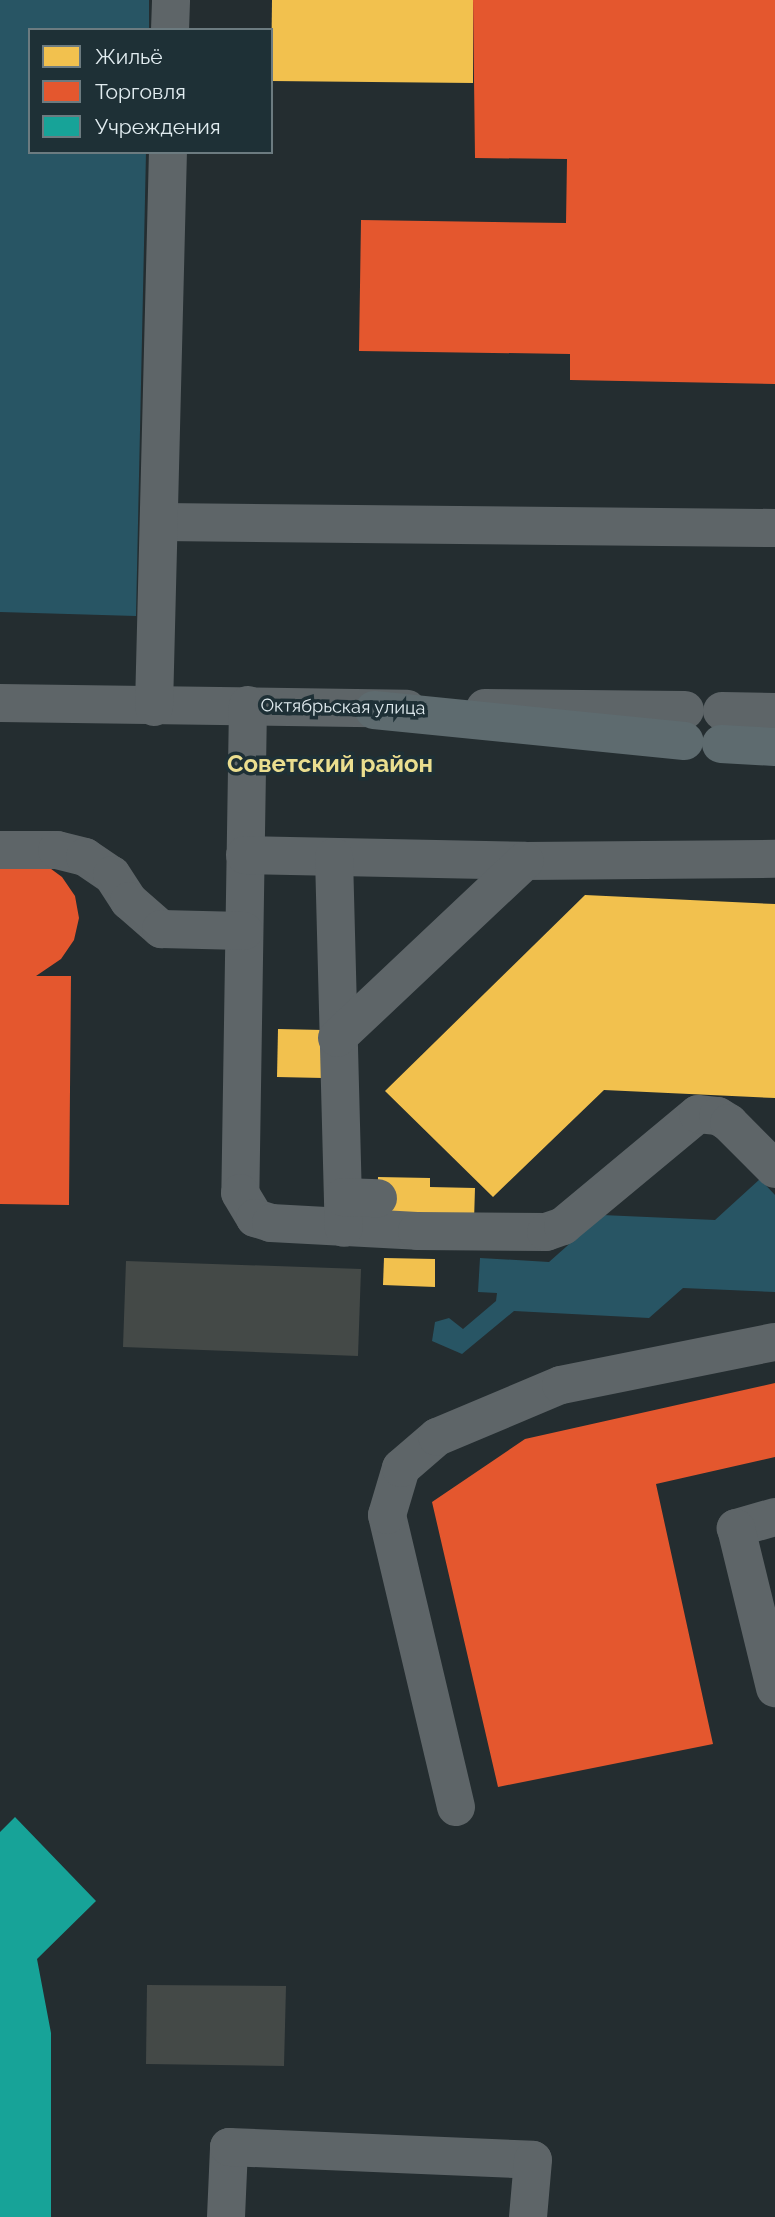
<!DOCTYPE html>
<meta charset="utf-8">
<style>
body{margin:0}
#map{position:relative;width:775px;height:2217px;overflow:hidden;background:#242d30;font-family:Raleway,sans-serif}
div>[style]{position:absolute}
.green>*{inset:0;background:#285564}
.homes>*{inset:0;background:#f2c14e}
.shops>*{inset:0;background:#e4572e}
.public>*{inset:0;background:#17a398}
.building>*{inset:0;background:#444947}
.minor>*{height:38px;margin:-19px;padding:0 19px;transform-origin:19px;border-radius:19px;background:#5e6568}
.major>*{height:38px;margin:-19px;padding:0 19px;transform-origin:19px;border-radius:19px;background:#5e6b6f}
span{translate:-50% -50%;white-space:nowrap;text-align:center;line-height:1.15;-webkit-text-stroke:7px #1e3036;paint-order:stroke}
.street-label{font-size:18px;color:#e1ecf0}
.district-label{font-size:24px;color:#ebde8f;font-weight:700}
.legend{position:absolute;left:28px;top:28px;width:245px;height:126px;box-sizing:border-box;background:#1e3036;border:2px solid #6c7b80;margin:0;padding:9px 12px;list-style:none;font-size:21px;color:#e1ecf0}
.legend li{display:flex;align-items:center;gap:14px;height:35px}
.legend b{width:35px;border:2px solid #6c7b80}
</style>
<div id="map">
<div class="green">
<div style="clip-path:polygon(0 0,149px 0,149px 30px,30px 30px,30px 152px,146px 152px,136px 616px,0 612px)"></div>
<div style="clip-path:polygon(760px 1179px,775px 1195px,775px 1292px,683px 1288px,649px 1318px,514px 1311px,462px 1354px,432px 1341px,435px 1322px,449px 1318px,463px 1329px,496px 1301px,497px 1293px,478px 1292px,480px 1258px,549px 1262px,602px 1215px,715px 1220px)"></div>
</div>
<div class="homes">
<div style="clip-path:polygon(272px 0,473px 0,473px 83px,271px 81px)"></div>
<div style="clip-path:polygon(585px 895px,775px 904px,775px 1098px,604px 1090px,493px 1197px,385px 1091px)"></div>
<div style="clip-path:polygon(278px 1029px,323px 1030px,323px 1078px,277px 1077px)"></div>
<div style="clip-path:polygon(378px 1177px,430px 1178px,430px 1187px,475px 1188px,474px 1221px,377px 1219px)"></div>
<div style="clip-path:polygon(384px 1258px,435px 1259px,435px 1287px,383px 1285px)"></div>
</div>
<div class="shops">
<div style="clip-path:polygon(473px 0,775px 0,775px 384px,570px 380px,570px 354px,359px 351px,361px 220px,566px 223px,567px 159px,475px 158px)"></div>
<div style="clip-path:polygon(0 859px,43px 863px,62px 877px,75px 896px,79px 918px,74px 940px,61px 959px,36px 976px,71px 976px,69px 1205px,0 1204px)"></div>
<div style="clip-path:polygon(775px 1383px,775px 1457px,656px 1484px,713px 1744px,498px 1787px,432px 1502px,525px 1439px)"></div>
</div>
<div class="public">
<div style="clip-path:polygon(15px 1817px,96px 1901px,37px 1959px,51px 2033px,51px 2217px,0 2217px,0 1832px)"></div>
</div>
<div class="building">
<div style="clip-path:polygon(126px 1261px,361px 1269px,358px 1356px,123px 1347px)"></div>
<div style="clip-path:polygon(147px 1985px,286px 1986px,284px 2066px,146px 2064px)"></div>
</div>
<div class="minor">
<div style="left:170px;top:30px;width:30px;rotate:-88deg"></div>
<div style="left:161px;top:522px;width:614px;rotate:0.56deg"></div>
<div style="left:0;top:703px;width:407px;rotate:0.8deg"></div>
<div style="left:248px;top:705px;width:488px;rotate:90.9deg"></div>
<div style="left:240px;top:1193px;width:29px;rotate:59deg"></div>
<div style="left:255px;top:1218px;width:17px;rotate:17deg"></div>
<div style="left:271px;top:1223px;width:146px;rotate:3.1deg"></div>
<div style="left:417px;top:1231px;width:129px;rotate:0.4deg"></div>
<div style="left:546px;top:1232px;width:18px;rotate:-19deg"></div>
<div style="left:563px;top:1226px;width:175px;rotate:-39.7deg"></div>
<div style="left:698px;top:1114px;width:20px;rotate:6deg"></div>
<div style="left:718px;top:1116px;width:13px;rotate:32deg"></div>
<div style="left:729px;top:1123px;width:65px;rotate:45deg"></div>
<div style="left:154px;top:707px;width:555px;rotate:-88.56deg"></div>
<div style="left:485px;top:708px;width:200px;rotate:0.6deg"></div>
<div style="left:722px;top:711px;width:53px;rotate:1.1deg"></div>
<div style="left:0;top:850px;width:57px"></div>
<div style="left:57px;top:850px;width:29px;rotate:14deg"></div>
<div style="left:85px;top:857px;width:32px;rotate:34deg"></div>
<div style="left:112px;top:875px;width:31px;rotate:57deg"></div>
<div style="left:129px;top:901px;width:43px;rotate:41.2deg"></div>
<div style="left:161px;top:929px;width:83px;rotate:1.4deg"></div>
<div style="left:245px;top:855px;width:280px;rotate:1.2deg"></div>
<div style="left:525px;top:861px;width:250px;rotate:-0.5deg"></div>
<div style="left:334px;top:857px;width:371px;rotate:88.5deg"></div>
<div style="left:337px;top:1038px;width:258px;rotate:-43.3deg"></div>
<div style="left:343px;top:1197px;width:35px;rotate:2deg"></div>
<div style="left:775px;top:1517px;width:41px;rotate:164.2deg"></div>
<div style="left:736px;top:1528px;width:165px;rotate:76.3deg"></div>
<div style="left:456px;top:1807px;width:300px;rotate:-103.3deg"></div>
<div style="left:387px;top:1515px;width:49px;rotate:-73.4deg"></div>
<div style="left:401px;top:1468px;width:48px;rotate:-40.7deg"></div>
<div style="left:437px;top:1437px;width:134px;rotate:-22.8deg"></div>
<div style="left:561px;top:1385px;width:218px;rotate:-11.4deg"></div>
<div style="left:226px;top:2217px;width:70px;rotate:-87.5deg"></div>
<div style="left:229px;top:2147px;width:304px;rotate:2.4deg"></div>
<div style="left:533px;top:2160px;width:57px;rotate:95deg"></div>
</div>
<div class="major">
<div style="left:374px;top:710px;width:312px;rotate:5.7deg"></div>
<div style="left:721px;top:744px;width:54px;rotate:3.2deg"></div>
</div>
<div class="street-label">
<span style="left:343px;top:707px;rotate:1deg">Октябрьская улица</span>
</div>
<div class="district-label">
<span style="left:330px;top:764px">Советский район</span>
</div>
<ul class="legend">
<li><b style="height:19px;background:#f2c14e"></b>Жильё</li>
<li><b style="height:19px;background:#e4572e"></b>Торговля</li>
<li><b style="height:19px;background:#17a398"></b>Учреждения</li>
</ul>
</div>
